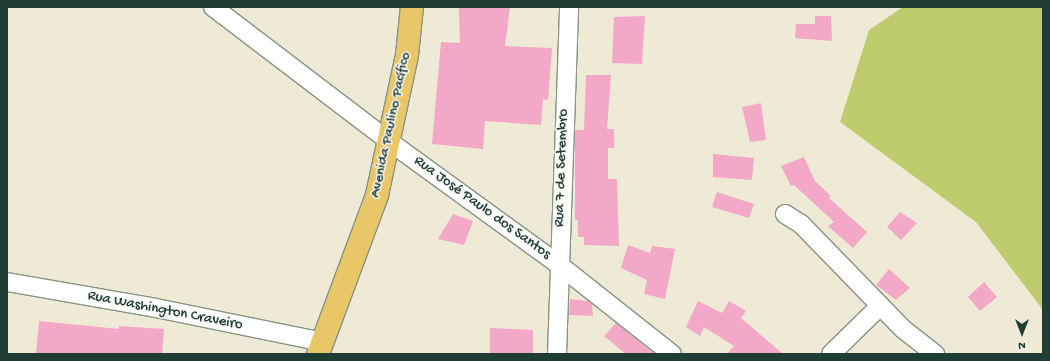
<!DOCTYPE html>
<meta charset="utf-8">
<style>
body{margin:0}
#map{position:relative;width:1050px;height:361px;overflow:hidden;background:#eeead5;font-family:"Gochi Hand",sans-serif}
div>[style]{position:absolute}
.green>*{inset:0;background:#bfcc6e}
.building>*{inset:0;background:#f3a8c7}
.roads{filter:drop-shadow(1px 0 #869484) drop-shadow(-1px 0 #869484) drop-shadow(0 1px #869484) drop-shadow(0 -1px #869484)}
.street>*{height:18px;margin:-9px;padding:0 9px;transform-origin:9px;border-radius:9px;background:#fff}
.primary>*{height:22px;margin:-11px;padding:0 11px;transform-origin:11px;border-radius:11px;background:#e9c769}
span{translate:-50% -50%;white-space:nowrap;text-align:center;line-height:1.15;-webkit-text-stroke:3px #f6f6f2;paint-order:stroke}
.street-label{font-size:15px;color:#1f3d34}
.frame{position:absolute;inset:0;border:8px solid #1f3d34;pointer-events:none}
.north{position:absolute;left:1002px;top:313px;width:40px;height:40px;-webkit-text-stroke:3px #f6f6f2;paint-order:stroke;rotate:180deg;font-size:11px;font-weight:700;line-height:16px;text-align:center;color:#1f3d34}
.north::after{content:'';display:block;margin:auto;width:14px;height:18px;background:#1f3d34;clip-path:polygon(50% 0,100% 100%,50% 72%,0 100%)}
</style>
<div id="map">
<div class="green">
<div style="clip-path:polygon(903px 7px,1043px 7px,1043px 310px,976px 222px,840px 122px,869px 30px)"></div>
</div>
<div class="building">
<div style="clip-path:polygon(459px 7px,510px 7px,505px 46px,552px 48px,548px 100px,543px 99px,541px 125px,485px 121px,483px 149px,432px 144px,441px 42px,460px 43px)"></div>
<div style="clip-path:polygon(645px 16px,642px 64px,612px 63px,614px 17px)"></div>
<div style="clip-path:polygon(815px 16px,831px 16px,832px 41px,795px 38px,796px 24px,815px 24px)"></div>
<div style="clip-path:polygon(586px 75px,611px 75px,607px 129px,614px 129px,614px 148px,608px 148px,608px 179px,617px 179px,619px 246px,584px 245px,584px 237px,578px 237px,578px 220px,575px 220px,575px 130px,584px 130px)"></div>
<div style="clip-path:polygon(761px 103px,766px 140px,750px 142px,742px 107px)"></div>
<div style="clip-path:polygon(713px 154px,754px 158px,752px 180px,713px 177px)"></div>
<div style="clip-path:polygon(804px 157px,815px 181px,831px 196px,829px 198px,867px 232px,853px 248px,828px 226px,834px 222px,794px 185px,791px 186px,781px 166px)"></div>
<div style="clip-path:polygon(717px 192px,754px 204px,749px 218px,712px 207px)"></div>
<div style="clip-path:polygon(900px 212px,917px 223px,901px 240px,887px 227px)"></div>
<div style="clip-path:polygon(453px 214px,473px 221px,464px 245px,438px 239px)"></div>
<div style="clip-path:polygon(628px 245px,650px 253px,652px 246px,675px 249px,665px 299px,644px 294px,647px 280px,621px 268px)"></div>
<div style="clip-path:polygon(889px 269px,910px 288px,896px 300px,876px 285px)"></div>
<div style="clip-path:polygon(984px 282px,997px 297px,980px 311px,968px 297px)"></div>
<div style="clip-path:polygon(570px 299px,588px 301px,592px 304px,593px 316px,569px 315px)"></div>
<div style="clip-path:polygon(698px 301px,722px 313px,729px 301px,746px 311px,741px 318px,783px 354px,727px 354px,734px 346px,704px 327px,700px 336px,686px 327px)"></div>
<div style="clip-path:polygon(39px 321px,119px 329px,119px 326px,164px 329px,162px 354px,36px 353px)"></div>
<div style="clip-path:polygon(616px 323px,652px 352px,655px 354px,626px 354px,604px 336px)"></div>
<div style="clip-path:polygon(490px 328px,533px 330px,533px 354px,490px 354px)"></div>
</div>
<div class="roads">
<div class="street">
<div style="left:213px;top:7px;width:223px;rotate:37.3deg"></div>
<div style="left:390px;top:142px;width:208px;rotate:36deg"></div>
<div style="left:558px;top:264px;width:145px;rotate:38.3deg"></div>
<div style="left:785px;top:214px;width:19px;rotate:32deg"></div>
<div style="left:801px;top:224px;width:146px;rotate:45.8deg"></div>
<div style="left:903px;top:329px;width:41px;rotate:38deg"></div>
<div style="left:7px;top:282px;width:151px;rotate:9.9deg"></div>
<div style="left:156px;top:308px;width:170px;rotate:11.5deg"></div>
<div style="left:557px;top:354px;width:347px;rotate:-88deg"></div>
<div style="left:831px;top:354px;width:69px;rotate:-44.4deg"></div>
</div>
<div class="primary">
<div style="left:318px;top:354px;width:170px;rotate:-69.6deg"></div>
<div style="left:377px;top:195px;width:143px;rotate:-77.9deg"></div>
<div style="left:407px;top:55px;width:48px;rotate:-84.1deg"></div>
</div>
</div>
<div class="street-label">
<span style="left:391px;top:125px;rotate:-78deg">Avenida Paulino Pacífico</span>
<span style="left:562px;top:168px;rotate:-88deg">Rua 7 de Setembro</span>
<span style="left:482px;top:208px;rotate:36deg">Rua José Paulo dos Santos</span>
<span style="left:165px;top:311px;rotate:11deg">Rua Washington Craveiro</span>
</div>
<div class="frame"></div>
<div class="north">N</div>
</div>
